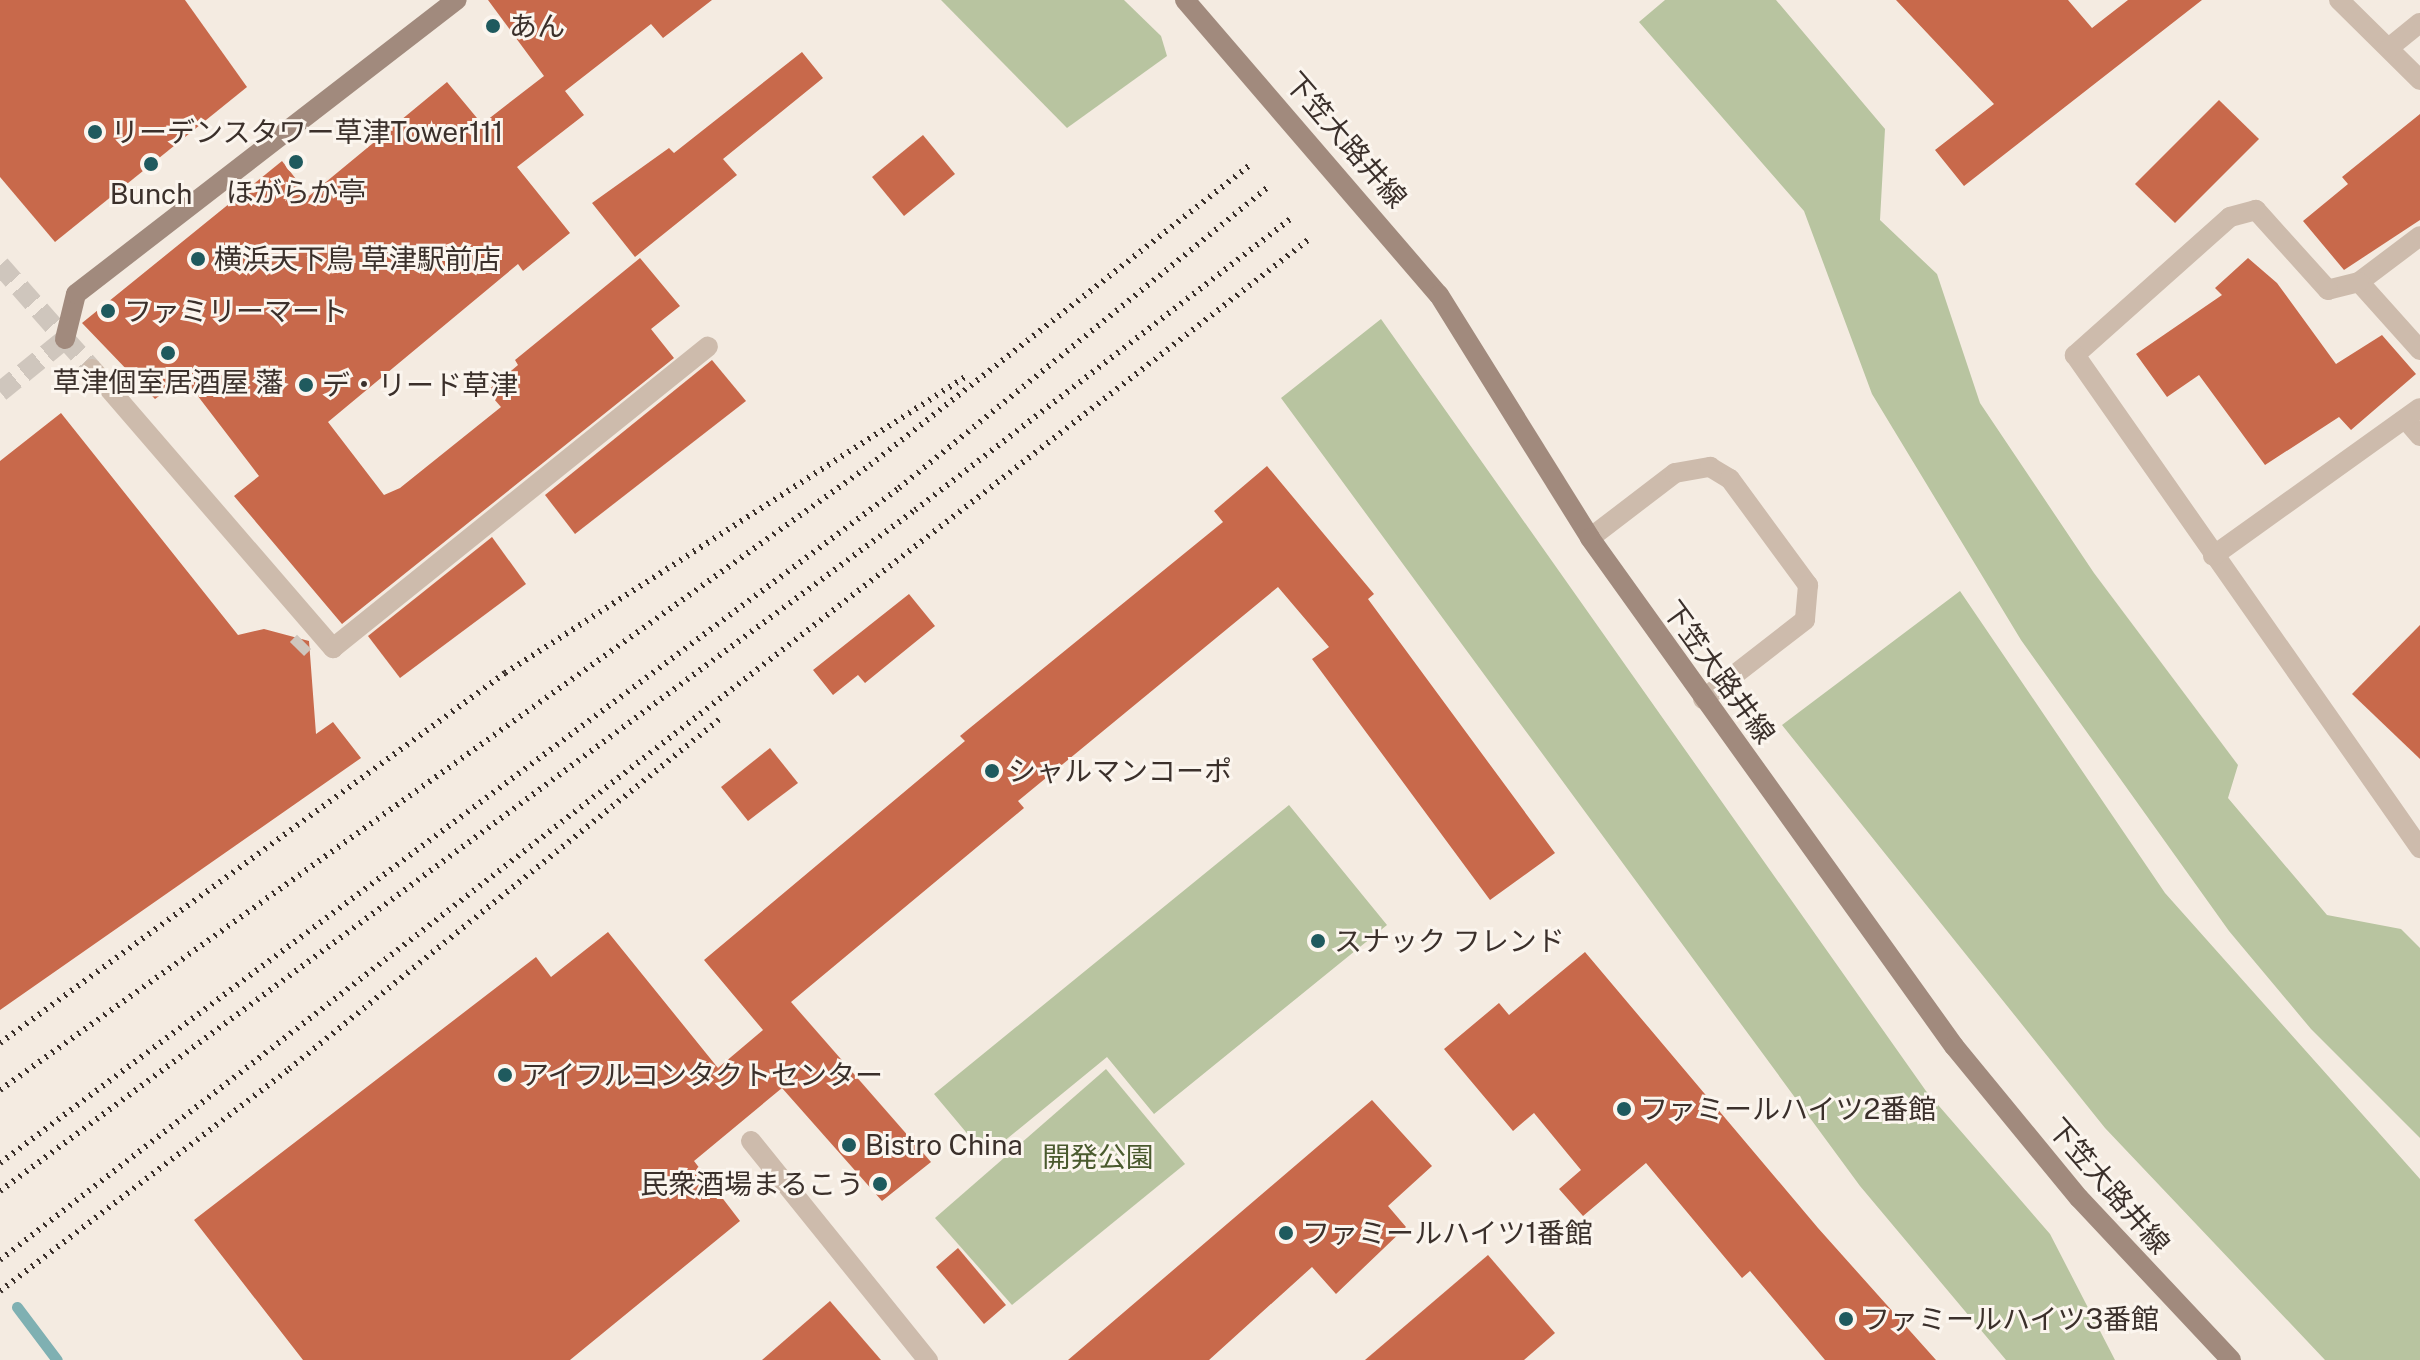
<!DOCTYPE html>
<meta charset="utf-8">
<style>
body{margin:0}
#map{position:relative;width:2420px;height:1360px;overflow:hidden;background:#f4ebe1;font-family:"Public Sans","Noto Sans JP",sans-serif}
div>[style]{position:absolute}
.green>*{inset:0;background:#b8c4a0}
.stream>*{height:11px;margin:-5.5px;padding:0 5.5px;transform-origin:5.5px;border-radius:5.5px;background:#7fb0b2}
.building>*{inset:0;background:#c8694b}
.street-tunnel>*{height:20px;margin-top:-10px;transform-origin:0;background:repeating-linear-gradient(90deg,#cfc6bd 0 20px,transparent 0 30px)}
.secondary-tunnel>*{height:20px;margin-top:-10px;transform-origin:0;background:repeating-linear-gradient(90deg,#cfc6bd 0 20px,transparent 0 30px)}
.street>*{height:20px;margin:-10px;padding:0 10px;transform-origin:10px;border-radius:10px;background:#cdbbac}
.secondary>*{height:20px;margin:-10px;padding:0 10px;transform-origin:10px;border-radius:10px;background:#a18a7d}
.rail>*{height:6px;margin-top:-3px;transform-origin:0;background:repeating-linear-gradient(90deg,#3b302b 0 2px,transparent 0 8px)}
.dots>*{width:22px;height:22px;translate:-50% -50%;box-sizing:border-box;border:4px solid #fbf5ee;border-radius:50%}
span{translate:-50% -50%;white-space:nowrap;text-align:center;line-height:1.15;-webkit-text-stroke:6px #fbf5ee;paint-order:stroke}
.poi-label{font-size:28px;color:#3b302b}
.left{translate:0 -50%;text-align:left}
.right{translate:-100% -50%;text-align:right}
.street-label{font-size:28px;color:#3b302b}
.park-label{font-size:28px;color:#4a5a2e}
</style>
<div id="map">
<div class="green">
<div style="clip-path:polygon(941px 0,1124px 0,1161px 36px,1167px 56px,1067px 128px)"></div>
<div style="clip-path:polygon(1665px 0,1776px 0,1885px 129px,1880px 220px,1937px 274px,1980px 403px,2094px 573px,2238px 765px,2228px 798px,2327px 915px,2401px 929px,2420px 948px,2420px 1138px,2311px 1029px,2229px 931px,2021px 640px,1872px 394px,1804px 211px,1639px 22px)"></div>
<div style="clip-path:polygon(1381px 319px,1926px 1091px,2050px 1234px,2115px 1360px,2006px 1360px,1860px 1186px,1281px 398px)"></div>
<div style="clip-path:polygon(1960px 591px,2165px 893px,2420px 1179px,2420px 1360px,2325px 1360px,2105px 1128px,1782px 725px)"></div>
<div style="clip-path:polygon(1289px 805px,1387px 925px,1154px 1114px,1107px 1057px,986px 1156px,934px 1094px)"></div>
<div style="clip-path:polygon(1106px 1069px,1185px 1164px,1012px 1305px,935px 1218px)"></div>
</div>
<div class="stream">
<div style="left:17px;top:1307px;width:66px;rotate:53deg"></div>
</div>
<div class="building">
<div style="clip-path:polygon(0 0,185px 0,247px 87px,55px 242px,0 177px)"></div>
<div style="clip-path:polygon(488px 0,712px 0,663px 38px,651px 24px,565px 91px,584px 115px,517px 167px,570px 233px,523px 271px,518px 264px,328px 422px,384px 495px,400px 488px,501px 407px,487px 391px,518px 365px,515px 360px,640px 258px,680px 306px,651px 329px,674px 358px,342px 624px,234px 496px,259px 476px,184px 378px,155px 399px,82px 323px,282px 161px,309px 196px,447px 82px,482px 124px,544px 76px)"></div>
<div style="clip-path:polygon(1896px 0,2068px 0,2092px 28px,2128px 0,2202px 0,1964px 186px,1935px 150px,1994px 104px)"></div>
<div style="clip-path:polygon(802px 52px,823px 78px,723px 159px,737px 175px,635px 257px,592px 203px,669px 148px,674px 153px)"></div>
<div style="clip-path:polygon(2219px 100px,2259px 139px,2175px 223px,2135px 184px)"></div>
<div style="clip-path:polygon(2420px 114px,2420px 220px,2344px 270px,2303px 221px,2348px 184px,2342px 177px)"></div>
<div style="clip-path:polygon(923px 135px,955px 174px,904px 216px,872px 177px)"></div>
<div style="clip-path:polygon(2248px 258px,2277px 283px,2336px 364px,2382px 335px,2416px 374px,2351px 430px,2339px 417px,2265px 465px,2199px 375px,2167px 397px,2136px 354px,2222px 295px,2215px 288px)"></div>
<div style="clip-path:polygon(712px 360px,746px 401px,575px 534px,545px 495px)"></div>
<div style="clip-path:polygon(61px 413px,238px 635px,264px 629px,309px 641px,316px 734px,333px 722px,361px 758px,0 1010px,0 461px)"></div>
<div style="clip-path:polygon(1267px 466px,1374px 594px,1368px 599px,1555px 853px,1490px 900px,1312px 659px,1329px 647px,1278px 587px,1018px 801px,1024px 808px,791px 1002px,931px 1162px,882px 1201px,782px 1088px,694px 1161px,740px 1221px,570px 1360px,303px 1360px,194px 1220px,536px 957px,551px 977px,608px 932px,718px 1068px,763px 1030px,704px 960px,965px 741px,960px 736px,1223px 522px,1214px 511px)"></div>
<div style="clip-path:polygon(492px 537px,526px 584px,400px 678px,368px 636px)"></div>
<div style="clip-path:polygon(909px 594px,935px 626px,865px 683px,858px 675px,833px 695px,813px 670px)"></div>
<div style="clip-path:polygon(2420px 625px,2420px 759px,2352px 694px)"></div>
<div style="clip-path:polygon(770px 748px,798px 783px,748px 821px,721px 787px)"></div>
<div style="clip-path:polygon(1585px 952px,1818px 1228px,1936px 1360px,1825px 1360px,1750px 1271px,1742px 1278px,1646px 1163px,1583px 1216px,1559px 1189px,1581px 1170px,1534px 1113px,1513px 1131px,1444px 1049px,1499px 1003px,1509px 1015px)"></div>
<div style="clip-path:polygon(1372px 1100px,1432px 1166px,1388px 1206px,1406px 1227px,1336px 1294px,1312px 1267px,1209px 1360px,1068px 1360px)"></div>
<div style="clip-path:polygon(958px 1248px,1006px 1305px,984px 1324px,936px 1267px)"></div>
<div style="clip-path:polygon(1488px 1255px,1555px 1333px,1524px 1360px,1365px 1360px)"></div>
<div style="clip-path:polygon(830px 1301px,881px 1360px,762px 1360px)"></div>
</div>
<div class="street-tunnel">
<div style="left:0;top:392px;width:84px;rotate:-39.2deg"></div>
<div style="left:65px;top:339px;width:40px;rotate:48deg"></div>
<div style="left:297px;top:649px;width:10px;rotate:-45deg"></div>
</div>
<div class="secondary-tunnel">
<div style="left:0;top:265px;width:98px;rotate:48.7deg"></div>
</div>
<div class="street">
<div style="left:2339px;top:0;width:114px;rotate:44.6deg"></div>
<div style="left:2390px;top:47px;width:38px;rotate:-39deg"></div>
<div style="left:2359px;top:282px;width:76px;rotate:-37deg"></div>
<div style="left:2420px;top:350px;width:91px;rotate:-131.9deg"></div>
<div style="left:2359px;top:282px;width:32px;rotate:166deg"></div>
<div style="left:2328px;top:290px;width:108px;rotate:-132deg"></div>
<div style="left:2256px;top:210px;width:27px;rotate:165deg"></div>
<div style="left:2230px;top:217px;width:208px;rotate:138.3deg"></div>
<div style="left:2075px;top:355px;width:602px;rotate:55.02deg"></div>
<div style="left:92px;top:369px;width:369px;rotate:49.2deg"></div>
<div style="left:333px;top:648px;width:481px;rotate:-38.8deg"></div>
<div style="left:2407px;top:421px;width:20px;rotate:49deg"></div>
<div style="left:1590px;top:538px;width:107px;rotate:-37.4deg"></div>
<div style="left:1675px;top:473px;width:36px;rotate:-10deg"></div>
<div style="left:1710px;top:467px;width:23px;rotate:31deg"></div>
<div style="left:1730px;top:479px;width:132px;rotate:53.7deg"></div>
<div style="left:1808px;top:585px;width:35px;rotate:95deg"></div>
<div style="left:1805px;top:620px;width:129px;rotate:142.2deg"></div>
<div style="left:2213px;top:556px;width:254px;rotate:-35.6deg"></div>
<div style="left:751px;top:1141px;width:282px;rotate:51.1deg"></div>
</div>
<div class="secondary">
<div style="left:1185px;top:0;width:389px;rotate:49.3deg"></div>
<div style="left:1439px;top:295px;width:286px;rotate:58.1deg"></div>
<div style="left:1590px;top:538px;width:625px;rotate:54.38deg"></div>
<div style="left:1954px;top:1046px;width:197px;rotate:50.6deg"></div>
<div style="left:2079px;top:1198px;width:222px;rotate:46.8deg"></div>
<div style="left:65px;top:339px;width:46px;rotate:-76.3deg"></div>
<div style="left:76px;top:294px;width:481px;rotate:-37.7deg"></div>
</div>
<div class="rail">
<div style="left:0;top:1043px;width:626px;rotate:-36.23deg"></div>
<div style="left:505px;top:673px;width:547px;rotate:-32.76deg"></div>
<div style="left:0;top:1090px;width:1071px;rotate:-35.69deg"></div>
<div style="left:870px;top:465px;width:483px;rotate:-38.3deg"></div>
<div style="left:0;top:1163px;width:1124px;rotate:-36.9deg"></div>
<div style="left:899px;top:488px;width:475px;rotate:-39.2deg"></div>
<div style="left:0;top:1191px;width:1141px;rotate:-36.66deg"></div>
<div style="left:915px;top:510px;width:476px;rotate:-37.8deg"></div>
<div style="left:0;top:1260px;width:1660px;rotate:-37.95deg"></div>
<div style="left:0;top:1291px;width:364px;rotate:-37.5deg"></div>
<div style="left:289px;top:1069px;width:557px;rotate:-39.09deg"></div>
</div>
<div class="dots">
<div style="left:493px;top:26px;background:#1f5a5e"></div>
<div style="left:95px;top:132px;background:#1f5a5e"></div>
<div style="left:296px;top:162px;background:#1f5a5e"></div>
<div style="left:151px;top:164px;background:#1f5a5e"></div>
<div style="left:198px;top:259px;background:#1f5a5e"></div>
<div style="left:108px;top:311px;background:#1f5a5e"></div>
<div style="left:168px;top:353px;background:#1f5a5e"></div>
<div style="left:306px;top:385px;background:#1f5a5e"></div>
<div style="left:992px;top:771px;background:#1f5a5e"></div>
<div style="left:1318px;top:941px;background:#1f5a5e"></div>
<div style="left:505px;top:1075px;background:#1f5a5e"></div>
<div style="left:1624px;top:1109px;background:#1f5a5e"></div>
<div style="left:849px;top:1145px;background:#1f5a5e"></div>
<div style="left:880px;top:1184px;background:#1f5a5e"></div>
<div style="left:1286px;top:1233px;background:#1f5a5e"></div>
<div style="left:1846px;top:1319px;background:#1f5a5e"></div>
</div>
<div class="poi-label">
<span class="left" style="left:509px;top:26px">あん</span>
<span class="left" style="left:111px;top:132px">リーデンスタワー草津Tower111</span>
<span style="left:296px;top:192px">ほがらか亭</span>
<span style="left:151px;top:194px">Bunch</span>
<span class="left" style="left:214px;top:259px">横浜天下鳥 草津駅前店</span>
<span class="left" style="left:124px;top:311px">ファミリーマート</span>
<span style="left:168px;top:382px">草津個室居酒屋 藩</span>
<span class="left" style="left:322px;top:385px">デ・リード草津</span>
<span class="left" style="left:1008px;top:771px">シャルマンコーポ</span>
<span class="left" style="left:1334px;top:941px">スナック フレンド</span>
<span class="left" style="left:521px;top:1075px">アイフルコンタクトセンター</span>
<span class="left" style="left:1640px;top:1109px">ファミールハイツ2番館</span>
<span class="left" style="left:865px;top:1145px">Bistro China</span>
<span class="right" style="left:864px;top:1184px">民衆酒場まるこう</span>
<span class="left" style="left:1302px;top:1233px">ファミールハイツ1番館</span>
<span class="left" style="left:1862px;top:1319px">ファミールハイツ3番館</span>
</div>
<div class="street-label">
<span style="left:1346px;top:140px;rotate:49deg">下笠大路井線</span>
<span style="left:1719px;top:672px;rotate:54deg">下笠大路井線</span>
<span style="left:2109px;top:1186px;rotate:49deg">下笠大路井線</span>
</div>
<div class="park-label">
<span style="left:1098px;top:1157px">開発公園</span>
</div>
</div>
